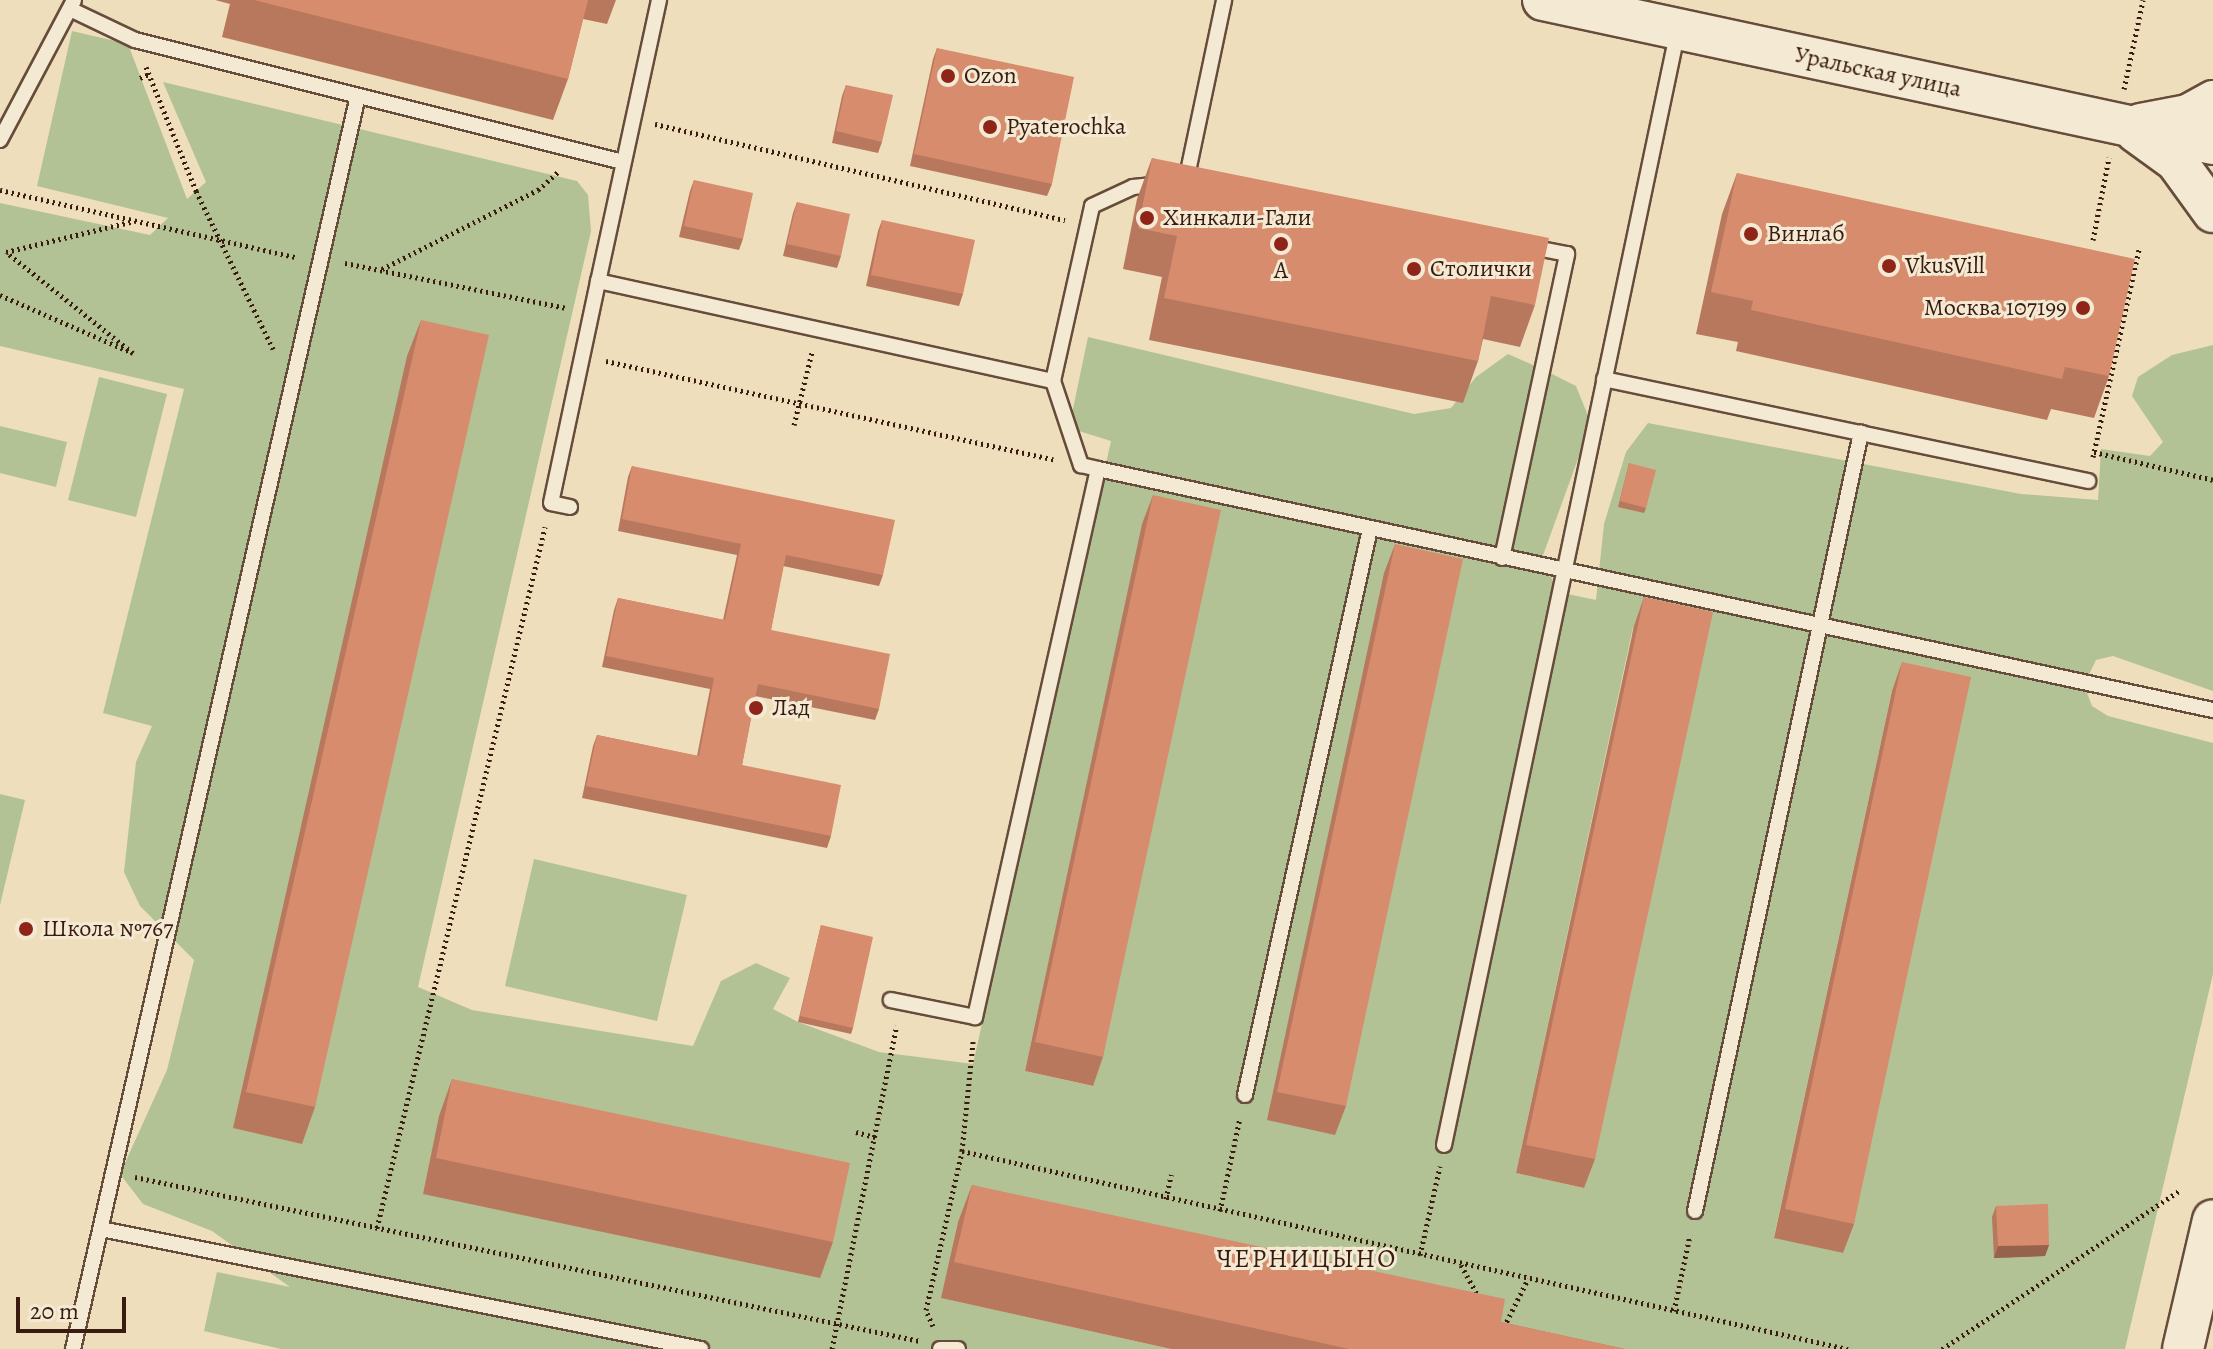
<!DOCTYPE html>
<meta charset="utf-8">
<style>
body{margin:0}
#map{position:relative;width:2213px;height:1349px;overflow:hidden;background:#eedebb;font-family:Alegreya,serif}
div>[style]{position:absolute}
.green>*{inset:0;background:#b3c294}
.path>*{height:5px;margin-top:-2.5px;transform-origin:0;background:repeating-linear-gradient(90deg,#391b10 0 2px,transparent 0 6px)}
.roads{filter:drop-shadow(2px 0 #664c3b) drop-shadow(-2px 0 #664c3b) drop-shadow(0 2px #664c3b) drop-shadow(0 -2px #664c3b)}
.lane>*{height:14px;margin:-7px;padding:0 7px;transform-origin:7px;border-radius:7px;background:#f4ead3}
.secondary>*{height:40px;margin:-20px;padding:0 20px;transform-origin:20px;border-radius:20px;background:#f4ead3}
.wall>*{inset:0;background:#b8785e}
.shaded-wall>*{inset:0;background:#96624c}
.building>*{inset:0;background:#d68c6d}
.dots>*{width:22px;height:22px;translate:-50% -50%;box-sizing:border-box;border:4px solid #f4ead3;border-radius:50%}
span{translate:-50% -50%;white-space:nowrap;text-align:center;line-height:1.15;-webkit-text-stroke:6px #f4ead3;paint-order:stroke}
.street-label{font-size:24px;color:#391b10}
.poi-label{font-size:24px;color:#391b10}
.left{translate:0 -50%;text-align:left}
.right{translate:-100% -50%;text-align:right}
.neighbourhood-label{font-size:26px;color:#391b10;letter-spacing:2px}
.scale{position:absolute;left:16px;top:1297px;width:110px;height:36px;box-sizing:border-box;border:4px solid #391b10;border-top:0;padding-left:10px;font-size:24px;line-height:28px;white-space:nowrap;color:#391b10;-webkit-text-stroke:6px #f4ead3;paint-order:stroke}
</style>
<div id="map">
<div class="green">
<div style="clip-path:polygon(evenodd,72px 31px,128px 44px,187px 199px,206px 182px,163px 82px,577px 181px,588px 195px,591px 231px,418px 987px,472px 1010px,693px 1046px,721px 981px,756px 963px,790px 978px,773px 1009px,798px 1022px,879px 1052px,973px 1064px,1111px 441px,1069px 428px,1088px 337px,1414px 414px,1451px 408px,1476px 377px,1508px 354px,1542px 369px,1576px 386px,1591px 423px,1542px 558px,1558px 592px,1596px 600px,1604px 524px,1626px 452px,1648px 423px,2021px 494px,2098px 500px,2101px 449px,2150px 456px,2163px 442px,2132px 396px,2138px 377px,2172px 355px,2213px 345px,2213px 691px,2113px 656px,2096px 660px,2084px 685px,2092px 706px,2108px 716px,2213px 743px,2213px 974px,2125px 1349px,1489px 1349px,958px 1222px,942px 1298px,1171px 1349px,281px 1349px,204px 1331px,217px 1272px,290px 1287px,212px 1231px,143px 1204px,120px 1174px,167px 1070px,194px 960px,140px 906px,124px 872px,136px 762px,152px 726px,103px 713px,184px 389px,0 346px,0 203px,150px 235px,168px 218px,37px 186px,72px 31px,1143px 524px,1092px 1086px,1025px 1071px,1143px 524px,72px 31px,1633px 627px,1584px 1187px,1584px 1188px,1516px 1173px,1633px 627px,72px 31px,1892px 691px,1843px 1253px,1774px 1237px,1892px 691px)"></div>
<div style="clip-path:polygon(99px 377px,167px 394px,136px 517px,68px 500px)"></div>
<div style="clip-path:polygon(0 426px,67px 442px,56px 487px,0 473px)"></div>
<div style="clip-path:polygon(0 794px,25px 800px,0 905px)"></div>
<div style="clip-path:polygon(534px 859px,687px 895px,657px 1021px,505px 986px)"></div>
</div>
<div class="path">
<div style="left:146px;top:67px;width:134px;rotate:68deg"></div>
<div style="left:196px;top:191px;width:176px;rotate:64deg"></div>
<div style="left:140px;top:78px;width:10px;rotate:-24deg"></div>
<div style="left:2124px;top:89px;width:91px;rotate:-77.9deg"></div>
<div style="left:655px;top:124px;width:421px;rotate:13.2deg"></div>
<div style="left:0;top:190px;width:303px;rotate:12.8deg"></div>
<div style="left:2093px;top:240px;width:84px;rotate:-79deg"></div>
<div style="left:345px;top:263px;width:226px;rotate:11.5deg"></div>
<div style="left:382px;top:269px;width:175px;rotate:-26.9deg"></div>
<div style="left:538px;top:190px;width:27px;rotate:-42deg"></div>
<div style="left:0;top:295px;width:145px;rotate:23.6deg"></div>
<div style="left:133px;top:353px;width:162px;rotate:-141.5deg"></div>
<div style="left:6px;top:252px;width:132px;rotate:-13.6deg"></div>
<div style="left:606px;top:361px;width:458px;rotate:12.4deg"></div>
<div style="left:794px;top:425px;width:75px;rotate:-76.1deg"></div>
<div style="left:2094px;top:452px;width:122px;rotate:13.2deg"></div>
<div style="left:2093px;top:457px;width:213px;rotate:-77.5deg"></div>
<div style="left:856px;top:1132px;width:20px;rotate:15deg"></div>
<div style="left:962px;top:1151px;width:908px;rotate:12.6deg"></div>
<div style="left:135px;top:1177px;width:802px;rotate:11.8deg"></div>
<div style="left:1166px;top:1199px;width:25px;rotate:-78deg"></div>
<div style="left:1220px;top:1211px;width:95px;rotate:-77.9deg"></div>
<div style="left:377px;top:1228px;width:721px;rotate:-76.52deg"></div>
<div style="left:1420px;top:1255px;width:91px;rotate:-77.3deg"></div>
<div style="left:1461px;top:1265px;width:38px;rotate:61deg"></div>
<div style="left:1674px;top:1311px;width:78px;rotate:-78.1deg"></div>
<div style="left:933px;top:1326px;width:17px;rotate:-114deg"></div>
<div style="left:926px;top:1310px;width:163px;rotate:-77.2deg"></div>
<div style="left:962px;top:1151px;width:110px;rotate:-84.2deg"></div>
<div style="left:1504px;top:1327px;width:54px;rotate:-63.4deg"></div>
<div style="left:832px;top:1349px;width:330px;rotate:-78.7deg"></div>
<div style="left:1942px;top:1349px;width:286px;rotate:-33.7deg"></div>
</div>
<div class="roads">
<div class="lane">
<div style="left:659px;top:0;width:288px;rotate:102.2deg"></div>
<div style="left:598px;top:281px;width:466px;rotate:12.4deg"></div>
<div style="left:1053px;top:381px;width:89px;rotate:71.6deg"></div>
<div style="left:1081px;top:465px;width:17px;rotate:13deg"></div>
<div style="left:1098px;top:469px;width:562px;rotate:102.65deg"></div>
<div style="left:975px;top:1017px;width:86px;rotate:-168.6deg"></div>
<div style="left:72px;top:10px;width:70px;rotate:25.5deg"></div>
<div style="left:135px;top:40px;width:503px;rotate:14.04deg"></div>
<div style="left:0;top:140px;width:158px;rotate:-62.1deg"></div>
<div style="left:1186px;top:181px;width:185px;rotate:-78.1deg"></div>
<div style="left:1604px;top:379px;width:495px;rotate:11.9deg"></div>
<div style="left:1053px;top:381px;width:179px;rotate:-77.4deg"></div>
<div style="left:1092px;top:206px;width:45px;rotate:-24.9deg"></div>
<div style="left:1133px;top:187px;width:27px;rotate:-6deg"></div>
<div style="left:1098px;top:469px;width:1141px;rotate:12.2deg"></div>
<div style="left:570px;top:507px;width:19px;rotate:-168deg"></div>
<div style="left:551px;top:503px;width:227px;rotate:-78deg"></div>
<div style="left:1502px;top:558px;width:311px;rotate:-77.9deg"></div>
<div style="left:1567px;top:254px;width:38px;rotate:-169deg"></div>
<div style="left:1245px;top:1095px;width:580px;rotate:-77.55deg"></div>
<div style="left:1444px;top:1145px;width:1139px;rotate:-78.15deg"></div>
<div style="left:1695px;top:1211px;width:796px;rotate:-77.96deg"></div>
<div style="left:101px;top:1229px;width:612px;rotate:11.31deg"></div>
<div style="left:73px;top:1349px;width:1281px;rotate:-77.19deg"></div>
<div style="left:940px;top:1349px;width:18px"></div>
</div>
<div class="secondary">
<div style="left:1543px;top:0;width:685px;rotate:12.13deg"></div>
<div style="left:2141px;top:124px;width:48px;rotate:-10.8deg"></div>
<div style="left:2188px;top:115px;width:29px;rotate:-29deg"></div>
<div style="left:2136px;top:132px;width:49px;rotate:35.9deg"></div>
<div style="left:2176px;top:161px;width:63px;rotate:54deg"></div>
<div style="left:2183px;top:1349px;width:132px;rotate:-76.9deg"></div>
</div>
</div>
<div class="wall">
<div style="clip-path:polygon(215px 0,616px 0,607px 24px,583px 19px,568px 79px,553px 120px,222px 37px,230px 4px)"></div>
<div style="clip-path:polygon(937px 48px,1052px 184px,1047px 196px,910px 166px,933px 59px)"></div>
<div style="clip-path:polygon(846px 85px,882px 142px,878px 153px,832px 143px,842px 96px)"></div>
<div style="clip-path:polygon(1152px 158px,1535px 305px,1520px 347px,1483px 339px,1478px 361px,1463px 403px,1149px 340px,1162px 277px,1123px 269px,1137px 199px)"></div>
<div style="clip-path:polygon(1737px 173px,2109px 376px,2094px 418px,2051px 409px,2047px 420px,1736px 351px,1738px 342px,1696px 334px,1722px 214px)"></div>
<div style="clip-path:polygon(694px 180px,743px 239px,739px 250px,679px 237px,690px 191px)"></div>
<div style="clip-path:polygon(797px 202px,841px 256px,837px 268px,783px 256px,793px 213px)"></div>
<div style="clip-path:polygon(882px 220px,963px 294px,959px 306px,866px 286px,878px 231px)"></div>
<div style="clip-path:polygon(421px 320px,315px 1107px,302px 1144px,233px 1128px,407px 356px)"></div>
<div style="clip-path:polygon(1629px 463px,1646px 508px,1644px 513px,1618px 507px)"></div>
<div style="clip-path:polygon(632px 466px,883px 575px,879px 586px,783px 566px,771px 630px,879px 709px,875px 720px,755px 696px,742px 765px,831px 836px,827px 848px,582px 798px,593px 746px,597px 735px,697px 756px,710px 689px,602px 667px,614px 610px,618px 598px,723px 620px,737px 555px,618px 531px,628px 477px)"></div>
<div style="clip-path:polygon(1153px 495px,1103px 1057px,1093px 1086px,1025px 1071px,1142px 524px)"></div>
<div style="clip-path:polygon(1395px 544px,1346px 1106px,1335px 1135px,1267px 1120px,1384px 573px)"></div>
<div style="clip-path:polygon(1644px 597px,1595px 1159px,1584px 1188px,1516px 1173px,1634px 626px)"></div>
<div style="clip-path:polygon(1902px 662px,1854px 1224px,1843px 1253px,1774px 1238px,1892px 691px)"></div>
<div style="clip-path:polygon(821px 925px,853px 1028px,851px 1034px,798px 1022px)"></div>
<div style="clip-path:polygon(452px 1079px,833px 1242px,820px 1278px,423px 1194px,439px 1116px)"></div>
<div style="clip-path:polygon(972px 1185px,1501px 1322px,1625px 1349px,1171px 1349px,941px 1298px,958px 1222px)"></div>
<div style="clip-path:polygon(1996px 1206px,2049px 1245px,2045px 1256px,1994px 1258px,1992px 1217px)"></div>
</div>
<div class="shaded-wall">
<div style="clip-path:polygon(2049px 1245px,2045px 1256px,1994px 1258px,1998px 1246px)"></div>
</div>
<div class="building">
<div style="clip-path:polygon(254px 0,588px 0,568px 79px)"></div>
<div style="clip-path:polygon(937px 48px,1074px 77px,1052px 184px,914px 154px)"></div>
<div style="clip-path:polygon(846px 85px,893px 95px,882px 142px,836px 131px)"></div>
<div style="clip-path:polygon(1152px 158px,1549px 238px,1535px 305px,1491px 296px,1478px 361px,1164px 298px,1177px 236px,1138px 228px)"></div>
<div style="clip-path:polygon(1737px 173px,2135px 259px,2109px 376px,2065px 367px,2062px 379px,1751px 310px,1753px 301px,1711px 292px)"></div>
<div style="clip-path:polygon(694px 180px,753px 193px,743px 239px,684px 226px)"></div>
<div style="clip-path:polygon(797px 202px,850px 214px,841px 256px,787px 244px)"></div>
<div style="clip-path:polygon(882px 220px,975px 240px,963px 294px,871px 275px)"></div>
<div style="clip-path:polygon(421px 320px,489px 335px,315px 1107px,246px 1092px)"></div>
<div style="clip-path:polygon(1629px 463px,1656px 470px,1646px 508px,1620px 501px)"></div>
<div style="clip-path:polygon(632px 466px,895px 520px,883px 575px,786px 555px,771px 630px,890px 654px,879px 709px,758px 684px,742px 765px,841px 785px,831px 836px,586px 786px,597px 735px,699px 756px,714px 678px,606px 656px,618px 598px,725px 620px,741px 544px,622px 519px)"></div>
<div style="clip-path:polygon(1153px 495px,1221px 510px,1103px 1057px,1035px 1042px)"></div>
<div style="clip-path:polygon(1395px 544px,1463px 559px,1346px 1106px,1277px 1092px)"></div>
<div style="clip-path:polygon(1644px 597px,1713px 612px,1595px 1159px,1526px 1145px)"></div>
<div style="clip-path:polygon(1902px 662px,1971px 677px,1854px 1224px,1785px 1209px)"></div>
<div style="clip-path:polygon(821px 925px,873px 937px,853px 1028px,800px 1016px)"></div>
<div style="clip-path:polygon(452px 1079px,850px 1163px,833px 1242px,436px 1158px)"></div>
<div style="clip-path:polygon(972px 1185px,1505px 1299px,1501px 1322px,1625px 1349px,1349px 1349px,954px 1262px)"></div>
<div style="clip-path:polygon(2048px 1204px,2049px 1245px,1998px 1246px,1996px 1206px)"></div>
</div>
<div class="dots">
<div style="left:948px;top:76px;background:#8f2418"></div>
<div style="left:990px;top:127px;background:#8f2418"></div>
<div style="left:1147px;top:218px;background:#8f2418"></div>
<div style="left:1751px;top:234px;background:#8f2418"></div>
<div style="left:1281px;top:244px;background:#8f2418"></div>
<div style="left:1889px;top:266px;background:#8f2418"></div>
<div style="left:1414px;top:269px;background:#8f2418"></div>
<div style="left:2083px;top:308px;background:#8f2418"></div>
<div style="left:756px;top:708px;background:#8f2418"></div>
<div style="left:26px;top:929px;background:#8f2418"></div>
</div>
<div class="street-label">
<span style="left:1878px;top:72px;rotate:12deg">Уральская улица</span>
</div>
<div class="poi-label">
<span class="left" style="left:964px;top:76px">Ozon</span>
<span class="left" style="left:1006px;top:127px">Pyaterochka</span>
<span class="left" style="left:1163px;top:218px">Хинкали-Гали</span>
<span class="left" style="left:1767px;top:234px">Винлаб</span>
<span class="left" style="left:1905px;top:266px">VkusVill</span>
<span class="left" style="left:1430px;top:269px">Столички</span>
<span style="left:1281px;top:271px">А</span>
<span class="right" style="left:2067px;top:308px">Москва 107199</span>
<span class="left" style="left:772px;top:708px">Лад</span>
<span class="left" style="left:42px;top:929px">Школа №767</span>
</div>
<div class="neighbourhood-label">
<span style="left:1307px;top:1259px">ЧЕРНИЦЫНО</span>
</div>
<div class="scale">20 m</div>
</div>
